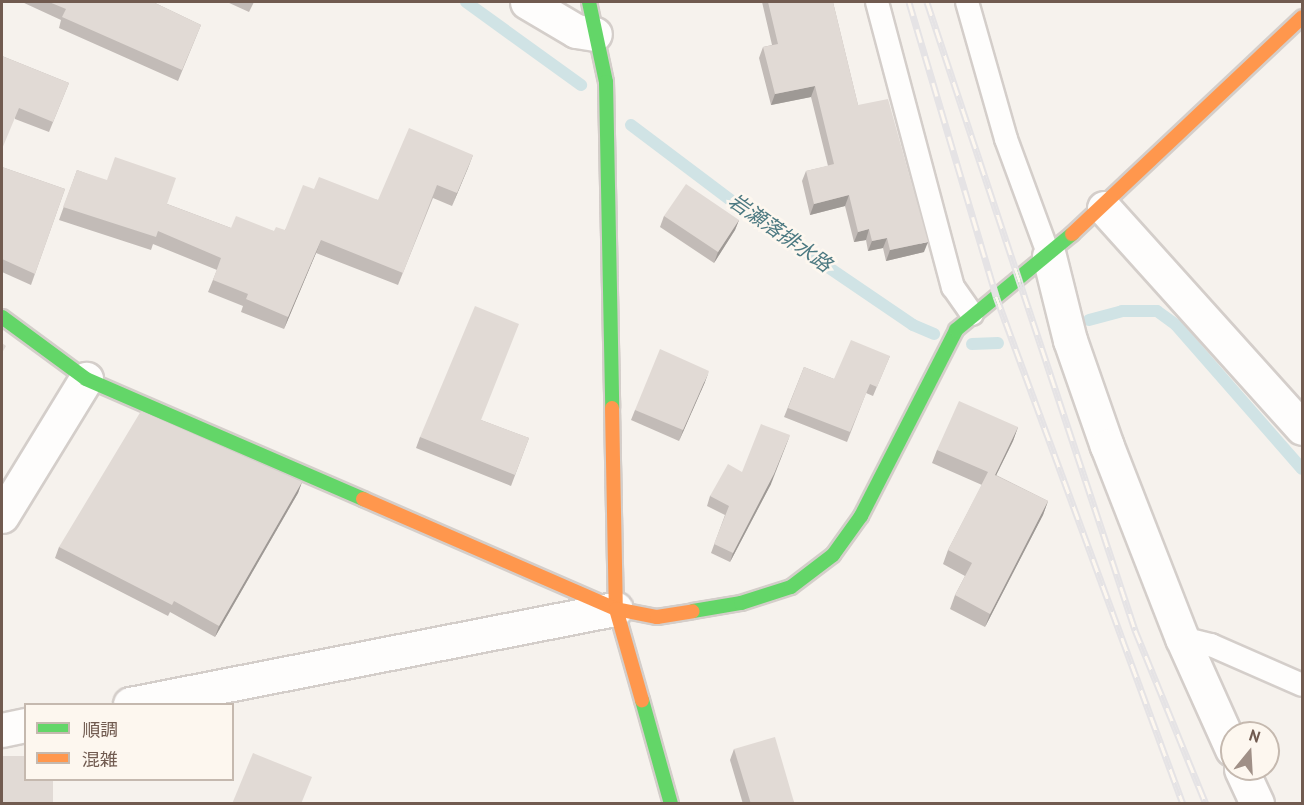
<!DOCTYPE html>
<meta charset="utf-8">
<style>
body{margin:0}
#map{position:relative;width:1304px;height:805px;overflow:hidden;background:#f6f2ed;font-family:"PT Sans","Noto Sans JP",sans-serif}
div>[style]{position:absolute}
.stream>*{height:12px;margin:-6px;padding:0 6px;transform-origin:6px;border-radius:6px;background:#d0e3e5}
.roads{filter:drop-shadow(2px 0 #d4ceca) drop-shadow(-2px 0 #d4ceca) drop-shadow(0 2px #d4ceca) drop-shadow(0 -2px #d4ceca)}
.lane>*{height:22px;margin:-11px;padding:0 11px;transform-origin:11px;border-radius:11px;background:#fefdfc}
.street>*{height:33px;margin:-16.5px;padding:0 16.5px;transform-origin:16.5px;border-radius:16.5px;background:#fefdfc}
.fast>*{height:14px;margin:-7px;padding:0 7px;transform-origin:7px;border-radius:7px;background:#63d668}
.slow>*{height:14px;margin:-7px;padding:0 7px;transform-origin:7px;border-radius:7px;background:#ff974d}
.rail>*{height:7px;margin-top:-3.5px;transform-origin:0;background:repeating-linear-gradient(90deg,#fdf7ef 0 14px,#e5e3e5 0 28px);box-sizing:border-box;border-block:2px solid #e5e3e5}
.wall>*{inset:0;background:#c2bbb7}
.shaded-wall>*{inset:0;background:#9e9995}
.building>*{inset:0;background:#e1dad5}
span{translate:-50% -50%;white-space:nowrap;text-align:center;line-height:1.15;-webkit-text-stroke:5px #fdf7ef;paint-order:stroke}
.water-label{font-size:20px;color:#4c7981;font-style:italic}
.frame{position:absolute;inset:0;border:3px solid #715b50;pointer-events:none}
.legend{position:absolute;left:24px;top:703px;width:210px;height:78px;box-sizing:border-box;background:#fdf7ef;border:2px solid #c5b9af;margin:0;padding:8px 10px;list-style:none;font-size:18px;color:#715b50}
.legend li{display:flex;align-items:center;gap:12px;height:30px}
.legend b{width:30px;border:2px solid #c5b9af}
.north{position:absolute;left:1220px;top:721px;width:60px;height:60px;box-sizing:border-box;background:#fdf7ef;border:2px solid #c5b9af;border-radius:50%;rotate:18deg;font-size:16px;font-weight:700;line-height:24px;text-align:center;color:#715b50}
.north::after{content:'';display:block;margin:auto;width:21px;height:27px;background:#a09087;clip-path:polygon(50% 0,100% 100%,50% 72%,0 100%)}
</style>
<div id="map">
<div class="stream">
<div style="left:466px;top:2px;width:142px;rotate:35.8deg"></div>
<div style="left:631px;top:125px;width:141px;rotate:37deg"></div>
<div style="left:744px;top:210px;width:204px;rotate:34.2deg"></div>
<div style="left:913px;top:325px;width:23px;rotate:23deg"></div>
<div style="left:1089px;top:320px;width:34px;rotate:-15deg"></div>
<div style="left:1122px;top:311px;width:35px"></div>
<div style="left:1157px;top:311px;width:24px;rotate:36deg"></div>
<div style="left:1176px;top:325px;width:191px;rotate:48.8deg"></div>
<div style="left:972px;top:344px;width:26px;rotate:-2deg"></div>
</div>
<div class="roads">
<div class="lane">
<div style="left:877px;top:2px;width:295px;rotate:75.1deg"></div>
<div style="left:953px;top:287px;width:33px;rotate:55deg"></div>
<div style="left:967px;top:2px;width:142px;rotate:74.1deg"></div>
<div style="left:1006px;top:139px;width:125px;rotate:69.8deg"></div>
<div style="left:1182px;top:638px;width:30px;rotate:14deg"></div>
<div style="left:1211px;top:645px;width:99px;rotate:23.7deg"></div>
</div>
<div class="street">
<div style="left:527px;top:2px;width:57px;rotate:30.6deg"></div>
<div style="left:576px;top:31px;width:19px;rotate:9deg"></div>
<div style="left:1104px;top:208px;width:296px;rotate:48deg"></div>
<div style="left:1049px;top:256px;width:87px;rotate:76deg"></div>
<div style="left:1070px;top:340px;width:112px;rotate:70.8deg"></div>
<div style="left:1107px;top:446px;width:206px;rotate:68.7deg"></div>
<div style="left:1182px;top:638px;width:122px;rotate:65.8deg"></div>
<div style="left:2px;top:516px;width:161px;rotate:-58.5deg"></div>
<div style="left:130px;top:704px;width:495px;rotate:-11.1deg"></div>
<div style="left:2px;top:730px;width:25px;rotate:-12deg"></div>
<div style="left:1241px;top:769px;width:38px;rotate:65deg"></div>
</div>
<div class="fast">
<div style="left:589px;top:2px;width:82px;rotate:78deg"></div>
<div style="left:606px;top:82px;width:326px;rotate:88.9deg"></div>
<div style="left:2px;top:317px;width:104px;rotate:36.4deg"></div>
<div style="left:86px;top:379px;width:302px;rotate:23.4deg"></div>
<div style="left:693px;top:611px;width:49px;rotate:-9.5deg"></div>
<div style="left:741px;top:603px;width:52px;rotate:-17.7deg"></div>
<div style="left:791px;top:587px;width:53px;rotate:-37.3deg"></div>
<div style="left:833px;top:555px;width:48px;rotate:-54.3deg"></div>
<div style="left:861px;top:516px;width:209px;rotate:-62.9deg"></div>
<div style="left:956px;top:330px;width:151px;rotate:-39.6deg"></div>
<div style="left:642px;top:700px;width:108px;rotate:74.4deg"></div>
</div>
<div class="slow">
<div style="left:1072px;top:234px;width:316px;rotate:-43.3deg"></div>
<div style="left:612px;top:408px;width:201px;rotate:88.9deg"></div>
<div style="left:616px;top:609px;width:95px;rotate:74.1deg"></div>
<div style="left:363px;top:499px;width:276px;rotate:23.5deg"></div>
<div style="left:616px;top:609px;width:42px;rotate:11deg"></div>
<div style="left:657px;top:617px;width:36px;rotate:-9deg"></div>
</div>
</div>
<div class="rail">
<div style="left:909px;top:2px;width:307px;rotate:73.5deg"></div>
<div style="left:996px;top:296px;width:541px;rotate:69.79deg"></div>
<div style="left:927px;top:2px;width:662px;rotate:71.67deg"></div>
<div style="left:1135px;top:630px;width:188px;rotate:67.8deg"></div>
</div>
<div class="wall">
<div style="clip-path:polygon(22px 2px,153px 2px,201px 25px,178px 81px,59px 28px,61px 20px)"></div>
<div style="clip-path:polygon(227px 2px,254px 2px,249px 12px)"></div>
<div style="clip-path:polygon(762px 2px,833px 2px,858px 105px,924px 252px,886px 261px,883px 248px,868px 251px,866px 240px,854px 242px,845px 206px,810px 215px,802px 181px,806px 171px,828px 166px,811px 97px,771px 105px,759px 58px,763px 47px,772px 45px)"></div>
<div style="clip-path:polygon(2px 56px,69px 83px,49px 132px,15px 119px)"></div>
<div style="clip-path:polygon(473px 155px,452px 206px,433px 198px,398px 285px,316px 253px,284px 329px,241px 312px,243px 306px,208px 292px,217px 270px,153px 244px,151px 250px,59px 220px,77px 170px,231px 228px,274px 231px,285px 230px,314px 189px,378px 200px)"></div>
<div style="clip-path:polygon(2px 167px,65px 189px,31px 285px,2px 272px)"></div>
<div style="clip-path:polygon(664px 216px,739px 220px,735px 230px,714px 263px,660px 227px)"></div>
<div style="clip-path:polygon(890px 356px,873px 396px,866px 393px,847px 442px,784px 417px,804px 367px,834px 379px)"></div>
<div style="clip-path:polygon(705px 382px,679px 441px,631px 420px,635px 410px)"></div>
<div style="clip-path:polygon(481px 420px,529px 438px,511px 486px,416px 448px,420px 437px)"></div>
<div style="clip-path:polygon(1018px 427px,1013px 441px,996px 475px,1048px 501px,1043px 515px,985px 627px,950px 609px,955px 595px,965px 576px,943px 564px,948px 550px,982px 485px,932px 463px,937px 450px)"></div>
<div style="clip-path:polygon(742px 472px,771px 484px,730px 562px,711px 553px,725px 515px,707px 506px,710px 496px)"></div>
<div style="clip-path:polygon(302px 482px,298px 493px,215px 637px,170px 612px,168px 616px,55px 558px,59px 547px)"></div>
<div style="clip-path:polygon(734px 749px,794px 802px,794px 804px,743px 804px,730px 760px)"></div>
</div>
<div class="shaded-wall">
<div style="clip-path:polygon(815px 86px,811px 97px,771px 105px,775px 94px)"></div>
<div style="clip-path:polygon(473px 155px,468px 168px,452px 206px,457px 193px)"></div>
<div style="clip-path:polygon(849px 195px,845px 206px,810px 215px,814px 204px)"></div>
<div style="clip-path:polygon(739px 220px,735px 230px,714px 263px,718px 252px)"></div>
<div style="clip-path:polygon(869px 229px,866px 240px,854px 242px,858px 232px)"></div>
<div style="clip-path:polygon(887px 238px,883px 248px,868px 251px,872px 241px)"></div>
<div style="clip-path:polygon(321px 240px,316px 253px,284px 329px,288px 317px)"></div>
<div style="clip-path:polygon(928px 242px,924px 252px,886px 261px,890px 250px)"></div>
<div style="clip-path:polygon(709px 371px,705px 382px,679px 441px,683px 430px)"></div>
<div style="clip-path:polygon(1018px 427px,1013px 441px,990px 488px,995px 475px)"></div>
<div style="clip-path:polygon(790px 435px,771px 484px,730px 562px,733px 553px)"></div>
<div style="clip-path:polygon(302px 482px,298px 493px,215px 637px,219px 626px)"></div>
<div style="clip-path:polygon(1048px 501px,1043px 515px,985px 627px,990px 614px)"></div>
</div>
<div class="building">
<div style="clip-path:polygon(49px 2px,153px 2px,201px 25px,182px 70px,62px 17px,66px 9px)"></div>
<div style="clip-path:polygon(768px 2px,833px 2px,858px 105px,888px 99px,928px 242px,890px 250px,887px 238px,872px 241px,869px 229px,858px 232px,849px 195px,814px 204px,806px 171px,834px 164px,815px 86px,775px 94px,763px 47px,778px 44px)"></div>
<div style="clip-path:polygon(2px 56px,69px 83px,53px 122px,19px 108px,2px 149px)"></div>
<div style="clip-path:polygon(409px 128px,473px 155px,457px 193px,437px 185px,403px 273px,321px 240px,288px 317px,246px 299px,248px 294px,213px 280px,221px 258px,158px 231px,156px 237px,63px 207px,77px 170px,107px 180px,115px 157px,176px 178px,167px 204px,231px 228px,236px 216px,274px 231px,276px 227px,285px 230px,303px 185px,314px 189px,319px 177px,378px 200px)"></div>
<div style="clip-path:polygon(2px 167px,65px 189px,35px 274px,2px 259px)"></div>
<div style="clip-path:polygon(686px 184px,739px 220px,718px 252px,664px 216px)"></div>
<div style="clip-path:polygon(475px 306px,519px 324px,481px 420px,529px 438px,515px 475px,420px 437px)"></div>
<div style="clip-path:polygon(851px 340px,890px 356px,877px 387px,870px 384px,850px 432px,788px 408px,804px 367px,834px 379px)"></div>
<div style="clip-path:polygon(2px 343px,6px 346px,2px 353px)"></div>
<div style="clip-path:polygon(660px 349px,709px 371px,683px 430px,635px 410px)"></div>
<div style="clip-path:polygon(959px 401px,1018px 427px,995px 475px,1048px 501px,990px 614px,955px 595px,972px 563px,948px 550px,988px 472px,937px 450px)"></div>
<div style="clip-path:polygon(141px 411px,302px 482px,219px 626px,174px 601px,172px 605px,59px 547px)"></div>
<div style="clip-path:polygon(761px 424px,790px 435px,774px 474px,733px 553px,714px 544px,729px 506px,710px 496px,728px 464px,742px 472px)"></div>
<div style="clip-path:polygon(775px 737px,794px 802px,788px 804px,751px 804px,734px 749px)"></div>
<div style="clip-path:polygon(253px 753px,312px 777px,301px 804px,232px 804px)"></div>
<div style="clip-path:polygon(2px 756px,26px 756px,26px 780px,53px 780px,53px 804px,2px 804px)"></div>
</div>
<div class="water-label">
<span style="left:780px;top:233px;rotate:35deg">岩瀬落排水路</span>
</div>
<div class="frame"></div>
<ul class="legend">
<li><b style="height:8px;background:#63d668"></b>順調</li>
<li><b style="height:8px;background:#ff974d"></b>混雑</li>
</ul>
<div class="north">N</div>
</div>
